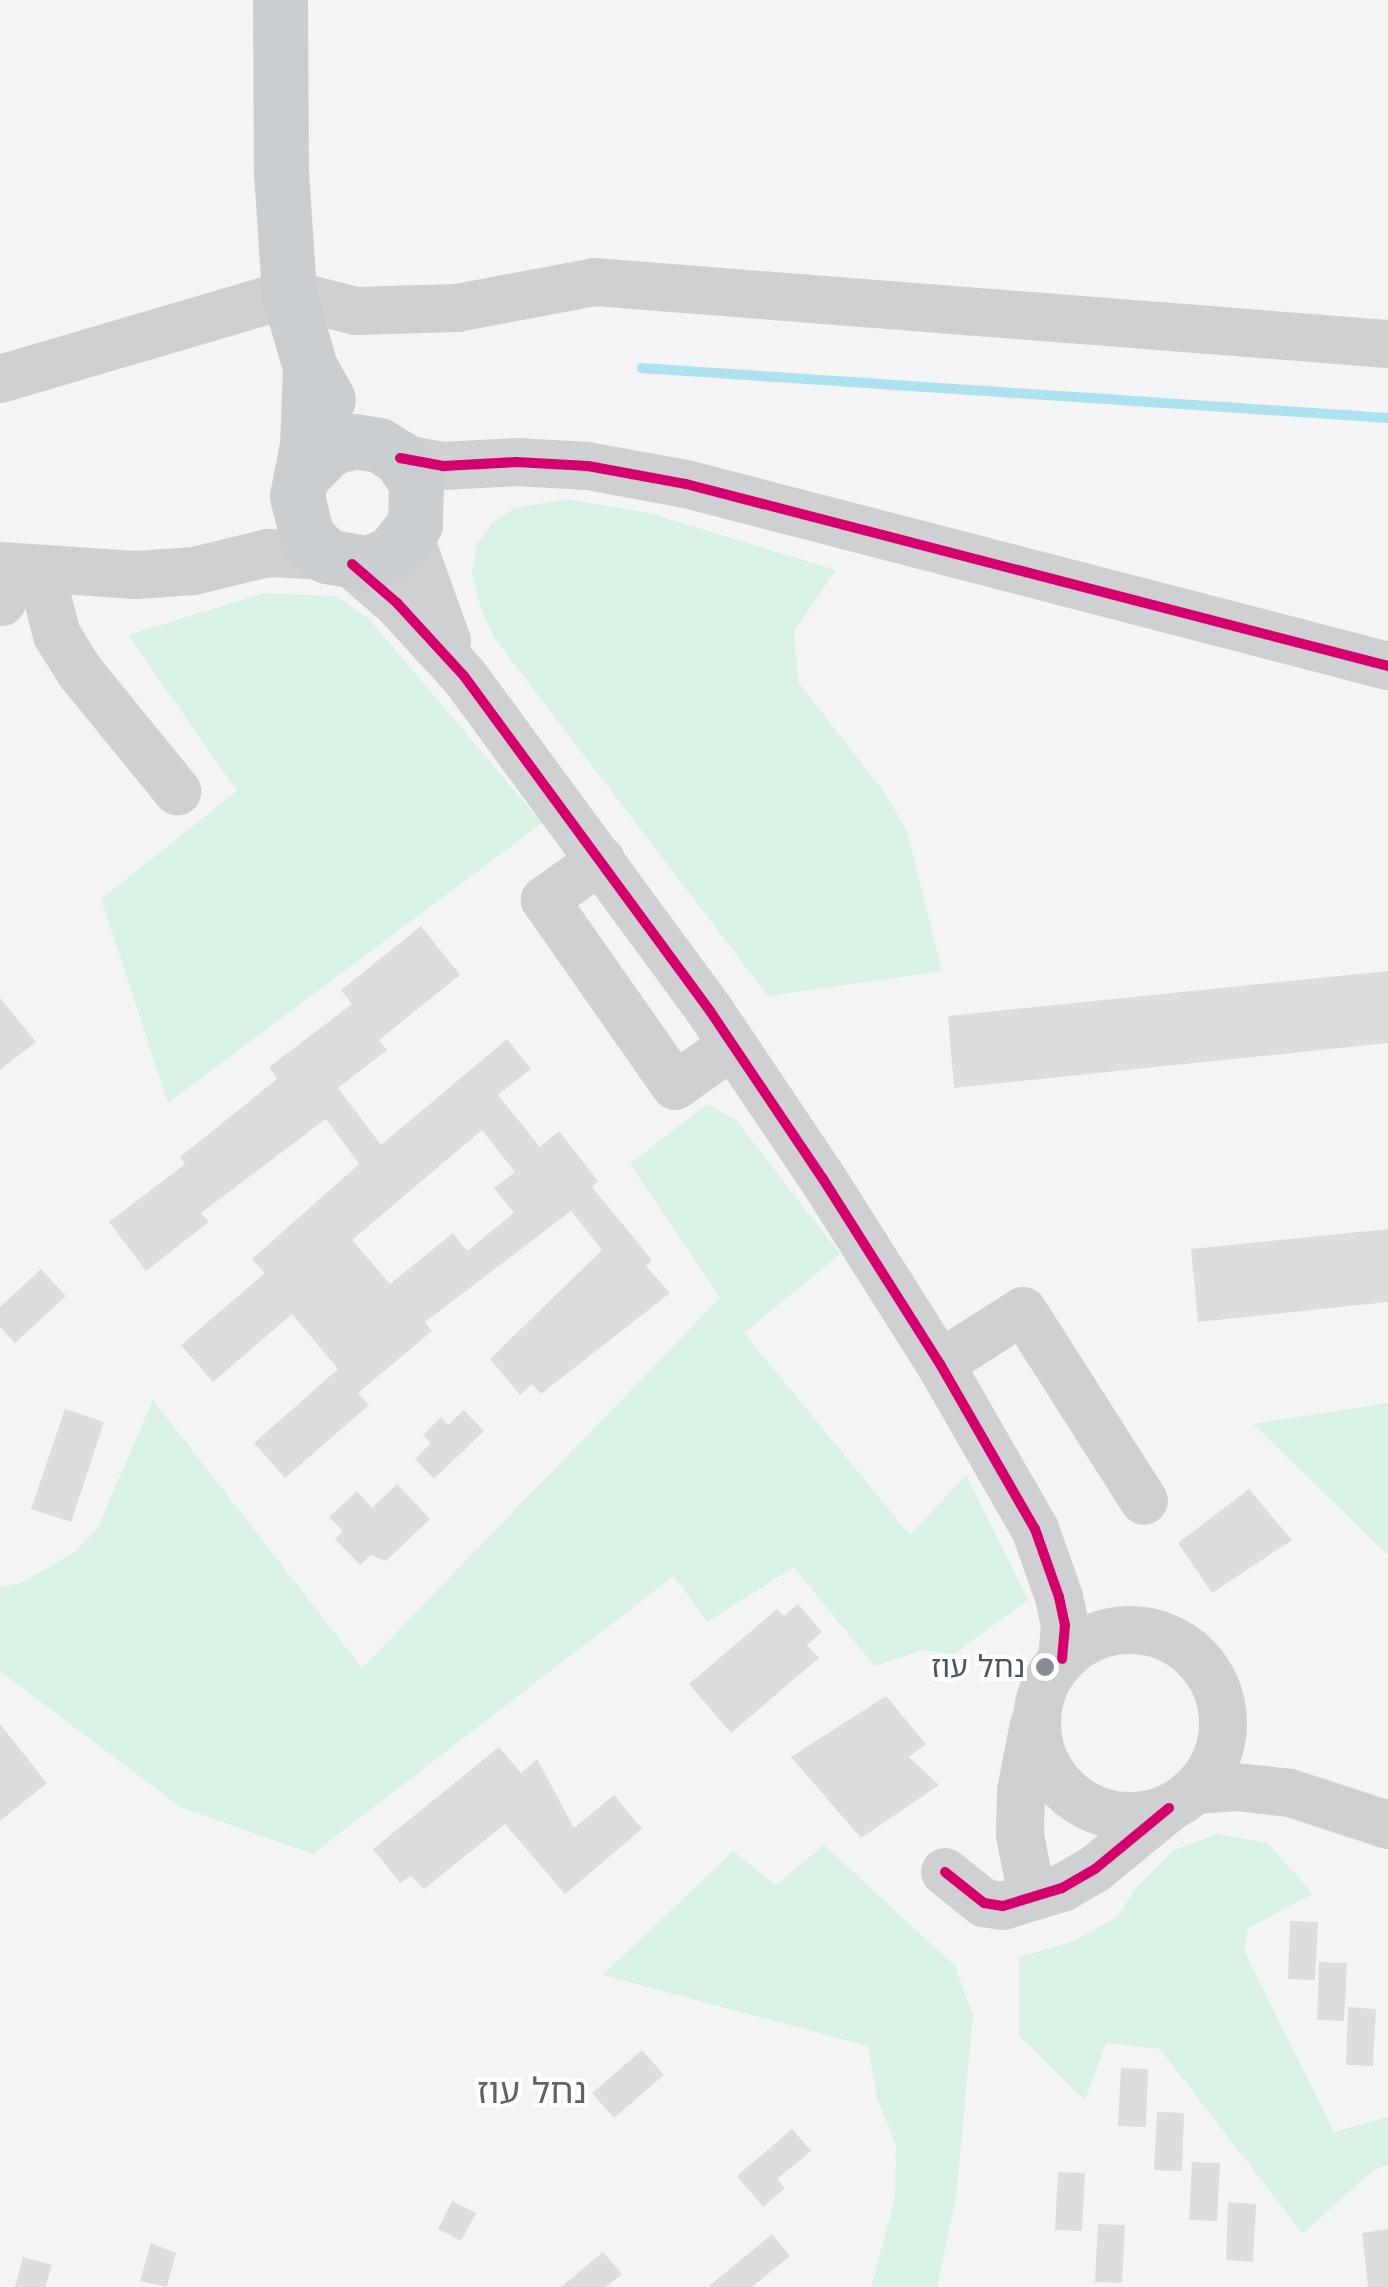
<!DOCTYPE html>
<meta charset="utf-8">
<style>
body{margin:0}
#map{position:relative;width:1388px;height:2287px;overflow:hidden;background:#f4f4f4;font-family:"Work Sans","Noto Sans Hebrew",sans-serif}
div>[style]{position:absolute}
.green>*{inset:0;background:#d9f2e3}
.stream>*{height:10px;margin:-5px;padding:0 5px;transform-origin:5px;border-radius:5px;background:#aee2f0}
.building>*{inset:0;background:#ddddde}
.minor>*{height:48px;margin:-24px;padding:0 24px;transform-origin:24px;border-radius:24px;background:#ced0d2}
.minor>.ring{margin:-24px;padding:0;box-sizing:content-box;background:none;border:48px solid #ced0d2;border-radius:50%}
.major>*{height:55px;margin:-27.5px;padding:0 27.5px;transform-origin:27.5px;border-radius:27.5px;background:#caced1}
.cycleway>*{height:10px;margin:-5px;padding:0 5px;transform-origin:5px;border-radius:5px;background:#d6006c}
.dots>*{width:28px;height:28px;translate:-50% -50%;box-sizing:border-box;border:5px solid #fff;border-radius:50%}
span{translate:-50% -50%;white-space:nowrap;text-align:center;line-height:1.15;-webkit-text-stroke:8px #fff;paint-order:stroke}
.poi-label{font-size:30px;color:#4a5661}
.right{translate:-100% -50%;text-align:right}
.quarter-label{font-size:35px;color:#5f6368}
</style>
<div id="map">
<div class="green">
<div style="clip-path:polygon(567px 499px,649px 513px,836px 570px,794px 632px,798px 682px,884px 792px,907px 831px,942px 971px,768px 996px,495px 639px,481px 609px,472px 573px,477px 544px,493px 522px,515px 508px)"></div>
<div style="clip-path:polygon(264px 593px,336px 596px,368px 618px,542px 823px,168px 1103px,101px 899px,237px 791px,128px 635px)"></div>
<div style="clip-path:polygon(707px 1104px,736px 1120px,840px 1254px,744px 1333px,910px 1535px,966px 1475px,1028px 1600px,954px 1654px,923px 1650px,874px 1666px,794px 1567px,707px 1622px,674px 1576px,313px 1854px,180px 1807px,0 1671px,0 1587px,21px 1583px,75px 1552px,98px 1527px,153px 1400px,362px 1668px,720px 1298px,630px 1164px)"></div>
<div style="clip-path:polygon(1388px 1403px,1388px 1555px,1253px 1424px)"></div>
<div style="clip-path:polygon(1217px 1834px,1267px 1843px,1313px 1894px,1248px 1928px,1244px 1950px,1334px 2132px,1388px 2117px,1388px 2164px,1372px 2171px,1303px 2234px,1160px 2049px,1106px 2043px,1085px 2100px,1019px 2036px,1019px 1957px,1072px 1942px,1117px 1917px,1136px 1888px,1174px 1850px)"></div>
<div style="clip-path:polygon(824px 1845px,955px 1966px,973px 2015px,957px 2191px,937px 2287px,871px 2287px,895px 2198px,896px 2145px,877px 2098px,868px 2046px,603px 1975px,733px 1851px,776px 1885px)"></div>
</div>
<div class="stream">
<div style="left:642px;top:368px;width:748px;rotate:3.83deg"></div>
</div>
<div class="building">
<div style="clip-path:polygon(evenodd,421px 926px,460px 975px,379px 1040px,387px 1050px,338px 1088px,381px 1145px,507px 1039px,531px 1069px,498px 1095px,540px 1147px,559px 1131px,598px 1181px,592px 1187px,652px 1260px,646px 1266px,670px 1293px,541px 1394px,532px 1384px,520px 1395px,490px 1359px,602px 1250px,571px 1211px,425px 1322px,432px 1331px,358px 1393px,369px 1405px,285px 1478px,254px 1443px,338px 1369px,292px 1314px,213px 1382px,181px 1345px,265px 1273px,252px 1259px,359px 1164px,326px 1119px,201px 1213px,209px 1222px,146px 1271px,109px 1222px,185px 1164px,180px 1157px,277px 1079px,269px 1067px,352px 1004px,341px 990px,421px 926px,482px 1130px,515px 1172px,494px 1188px,514px 1213px,467px 1251px,453px 1233px,390px 1284px,352px 1240px,482px 1130px)"></div>
<div style="clip-path:polygon(1388px 971px,1388px 1043px,954px 1088px,948px 1016px)"></div>
<div style="clip-path:polygon(0 998px,36px 1042px,0 1070px)"></div>
<div style="clip-path:polygon(1388px 1229px,1388px 1302px,1198px 1322px,1191px 1249px)"></div>
<div style="clip-path:polygon(41px 1269px,66px 1296px,15px 1343px,0 1327px,0 1307px)"></div>
<div style="clip-path:polygon(65px 1409px,104px 1422px,71px 1522px,31px 1509px)"></div>
<div style="clip-path:polygon(464px 1410px,484px 1431px,434px 1479px,415px 1459px,431px 1443px,423px 1435px,441px 1417px,448px 1425px)"></div>
<div style="clip-path:polygon(397px 1484px,430px 1519px,386px 1561px,371px 1555px,360px 1565px,335px 1539px,343px 1531px,329px 1517px,357px 1491px,372px 1508px)"></div>
<div style="clip-path:polygon(1249px 1489px,1292px 1540px,1212px 1593px,1178px 1543px)"></div>
<div style="clip-path:polygon(798px 1604px,822px 1632px,807px 1645px,819px 1658px,731px 1733px,689px 1684px,777px 1609px,784px 1616px)"></div>
<div style="clip-path:polygon(886px 1696px,926px 1744px,909px 1757px,939px 1785px,861px 1838px,791px 1757px)"></div>
<div style="clip-path:polygon(0 1724px,47px 1783px,0 1821px)"></div>
<div style="clip-path:polygon(499px 1747px,521px 1773px,537px 1759px,574px 1828px,614px 1795px,642px 1829px,565px 1894px,505px 1824px,424px 1889px,411px 1876px,400px 1883px,373px 1849px)"></div>
<div style="clip-path:polygon(1290px 1921px,1318px 1922px,1315px 1980px,1288px 1979px)"></div>
<div style="clip-path:polygon(1319px 1962px,1347px 1963px,1344px 2021px,1317px 2020px)"></div>
<div style="clip-path:polygon(1348px 2007px,1376px 2009px,1373px 2066px,1346px 2065px)"></div>
<div style="clip-path:polygon(642px 2050px,664px 2075px,614px 2118px,592px 2093px)"></div>
<div style="clip-path:polygon(1121px 2068px,1148px 2069px,1146px 2127px,1118px 2126px)"></div>
<div style="clip-path:polygon(1157px 2112px,1184px 2113px,1182px 2171px,1154px 2170px)"></div>
<div style="clip-path:polygon(792px 2129px,811px 2151px,777px 2179px,785px 2188px,763px 2207px,737px 2176px)"></div>
<div style="clip-path:polygon(1192px 2162px,1220px 2163px,1217px 2221px,1189px 2220px)"></div>
<div style="clip-path:polygon(1058px 2172px,1085px 2173px,1082px 2231px,1055px 2230px)"></div>
<div style="clip-path:polygon(452px 2201px,476px 2213px,461px 2241px,438px 2229px)"></div>
<div style="clip-path:polygon(1228px 2202px,1256px 2204px,1253px 2262px,1226px 2260px)"></div>
<div style="clip-path:polygon(1098px 2224px,1125px 2225px,1122px 2283px,1095px 2282px)"></div>
<div style="clip-path:polygon(1388px 2229px,1388px 2287px,1368px 2287px,1362px 2233px)"></div>
<div style="clip-path:polygon(772px 2234px,790px 2256px,752px 2287px,708px 2287px)"></div>
<div style="clip-path:polygon(151px 2243px,176px 2253px,167px 2287px,140px 2281px)"></div>
<div style="clip-path:polygon(603px 2252px,622px 2274px,606px 2287px,561px 2287px)"></div>
<div style="clip-path:polygon(23px 2257px,52px 2265px,45px 2287px,15px 2287px)"></div>
</div>
<div class="minor">
<div style="left:0;top:379px;width:301px;rotate:-16.4deg"></div>
<div style="left:289px;top:294px;width:69px;rotate:14.2deg"></div>
<div style="left:356px;top:311px;width:101px;rotate:-1.7deg"></div>
<div style="left:457px;top:308px;width:140px;rotate:-10.7deg"></div>
<div style="left:595px;top:282px;width:795px;rotate:4.47deg"></div>
<div style="left:400px;top:458px;width:44px;rotate:10.5deg"></div>
<div style="left:443px;top:466px;width:73px;rotate:-3.1deg"></div>
<div style="left:516px;top:462px;width:72px;rotate:3.2deg"></div>
<div style="left:588px;top:466px;width:100px;rotate:10.4deg"></div>
<div style="left:686px;top:484px;width:725px;rotate:14.53deg"></div>
<div style="left:409px;top:535px;width:113px;rotate:70.3deg"></div>
<div style="left:352px;top:564px;width:60px;rotate:40.9deg"></div>
<div style="left:397px;top:603px;width:99px;rotate:47.5deg"></div>
<div style="left:464px;top:676px;width:416px;rotate:53.7deg"></div>
<div style="left:710px;top:1011px;width:202px;rotate:56.1deg"></div>
<div style="left:823px;top:1179px;width:219px;rotate:57.7deg"></div>
<div style="left:940px;top:1364px;width:190px;rotate:60.1deg"></div>
<div style="left:1035px;top:1529px;width:72px;rotate:70.6deg"></div>
<div style="left:1059px;top:1597px;width:29px;rotate:78deg"></div>
<div style="left:1065px;top:1625px;width:34px;rotate:95deg"></div>
<div style="left:0;top:566px;width:136px;rotate:3.8deg"></div>
<div style="left:136px;top:575px;width:58px;rotate:-3.9deg"></div>
<div style="left:194px;top:571px;width:76px;rotate:-13.7deg"></div>
<div style="left:268px;top:553px;width:59px;rotate:2.9deg"></div>
<div style="left:40px;top:569px;width:68px;rotate:75.6deg"></div>
<div style="left:57px;top:635px;width:44px;rotate:58.1deg"></div>
<div style="left:80px;top:672px;width:154px;rotate:50.8deg"></div>
<div style="left:0;top:602px;width:2px"></div>
<div style="left:601px;top:860px;width:69px;rotate:144.5deg"></div>
<div style="left:545px;top:900px;width:227px;rotate:55deg"></div>
<div style="left:675px;top:1086px;width:71px;rotate:-35.3deg"></div>
<div style="left:940px;top:1364px;width:98px;rotate:-32.6deg"></div>
<div style="left:1023px;top:1311px;width:225px;rotate:57.5deg"></div>
<div class="ring" style="left:1037px;top:1630px;width:138px;height:138px"></div>
<div style="left:1195px;top:1790px;width:41px;rotate:-4.2deg"></div>
<div style="left:1236px;top:1787px;width:54px;rotate:6.3deg"></div>
<div style="left:1290px;top:1793px;width:103px;rotate:18.1deg"></div>
<div style="left:945px;top:1872px;width:50px;rotate:38.5deg"></div>
<div style="left:984px;top:1903px;width:19px;rotate:9deg"></div>
<div style="left:1003px;top:1906px;width:62px;rotate:-17deg"></div>
<div style="left:1062px;top:1888px;width:38px;rotate:-30deg"></div>
<div style="left:1095px;top:1869px;width:96px;rotate:-39.5deg"></div>
<div style="left:1032px;top:1897px;width:63px;rotate:-101deg"></div>
<div style="left:1020px;top:1835px;width:44px;rotate:-88.7deg"></div>
<div style="left:1021px;top:1791px;width:68px;rotate:-79deg"></div>
</div>
<div class="major">
<div style="left:280px;top:0;width:172px;rotate:89.7deg"></div>
<div style="left:281px;top:172px;width:122px;rotate:86.2deg"></div>
<div style="left:289px;top:294px;width:76px;rotate:74deg"></div>
<div style="left:310px;top:367px;width:37px;rotate:61deg"></div>
<div style="left:303px;top:475px;width:38px;rotate:-45deg"></div>
<div style="left:330px;top:448px;width:25px;rotate:-16deg"></div>
<div style="left:354px;top:441px;width:25px;rotate:9deg"></div>
<div style="left:379px;top:445px;width:25px;rotate:32deg"></div>
<div style="left:400px;top:458px;width:30px;rotate:57deg"></div>
<div style="left:416px;top:483px;width:41px;rotate:91.4deg"></div>
<div style="left:415px;top:524px;width:38px;rotate:129deg"></div>
<div style="left:391px;top:554px;width:27px;rotate:160deg"></div>
<div style="left:366px;top:563px;width:40px;rotate:-170deg"></div>
<div style="left:327px;top:556px;width:28px;rotate:-136deg"></div>
<div style="left:307px;top:537px;width:42px;rotate:-103.7deg"></div>
<div style="left:297px;top:496px;width:52px;rotate:-78.9deg"></div>
<div style="left:307px;top:445px;width:78px;rotate:-87.8deg"></div>
</div>
<div class="cycleway">
<div style="left:400px;top:458px;width:44px;rotate:10.5deg"></div>
<div style="left:443px;top:466px;width:73px;rotate:-3.1deg"></div>
<div style="left:516px;top:462px;width:72px;rotate:3.2deg"></div>
<div style="left:588px;top:466px;width:100px;rotate:10.4deg"></div>
<div style="left:686px;top:484px;width:725px;rotate:14.53deg"></div>
<div style="left:352px;top:564px;width:60px;rotate:40.9deg"></div>
<div style="left:397px;top:603px;width:99px;rotate:47.5deg"></div>
<div style="left:464px;top:676px;width:416px;rotate:53.7deg"></div>
<div style="left:710px;top:1011px;width:202px;rotate:56.1deg"></div>
<div style="left:823px;top:1179px;width:219px;rotate:57.7deg"></div>
<div style="left:940px;top:1364px;width:190px;rotate:60.1deg"></div>
<div style="left:1035px;top:1529px;width:72px;rotate:70.6deg"></div>
<div style="left:1059px;top:1597px;width:29px;rotate:78deg"></div>
<div style="left:1065px;top:1625px;width:34px;rotate:95deg"></div>
<div style="left:945px;top:1872px;width:50px;rotate:38.5deg"></div>
<div style="left:984px;top:1903px;width:19px;rotate:9deg"></div>
<div style="left:1003px;top:1906px;width:62px;rotate:-17deg"></div>
<div style="left:1062px;top:1888px;width:38px;rotate:-30deg"></div>
<div style="left:1095px;top:1869px;width:96px;rotate:-39.5deg"></div>
</div>
<div class="dots">
<div style="left:1045px;top:1667px;background:#868d94"></div>
</div>
<div class="poi-label">
<span class="right" style="left:1025px;top:1667px">נחל עוז</span>
</div>
<div class="quarter-label">
<span style="left:532px;top:2091px">נחל עוז</span>
</div>
</div>
